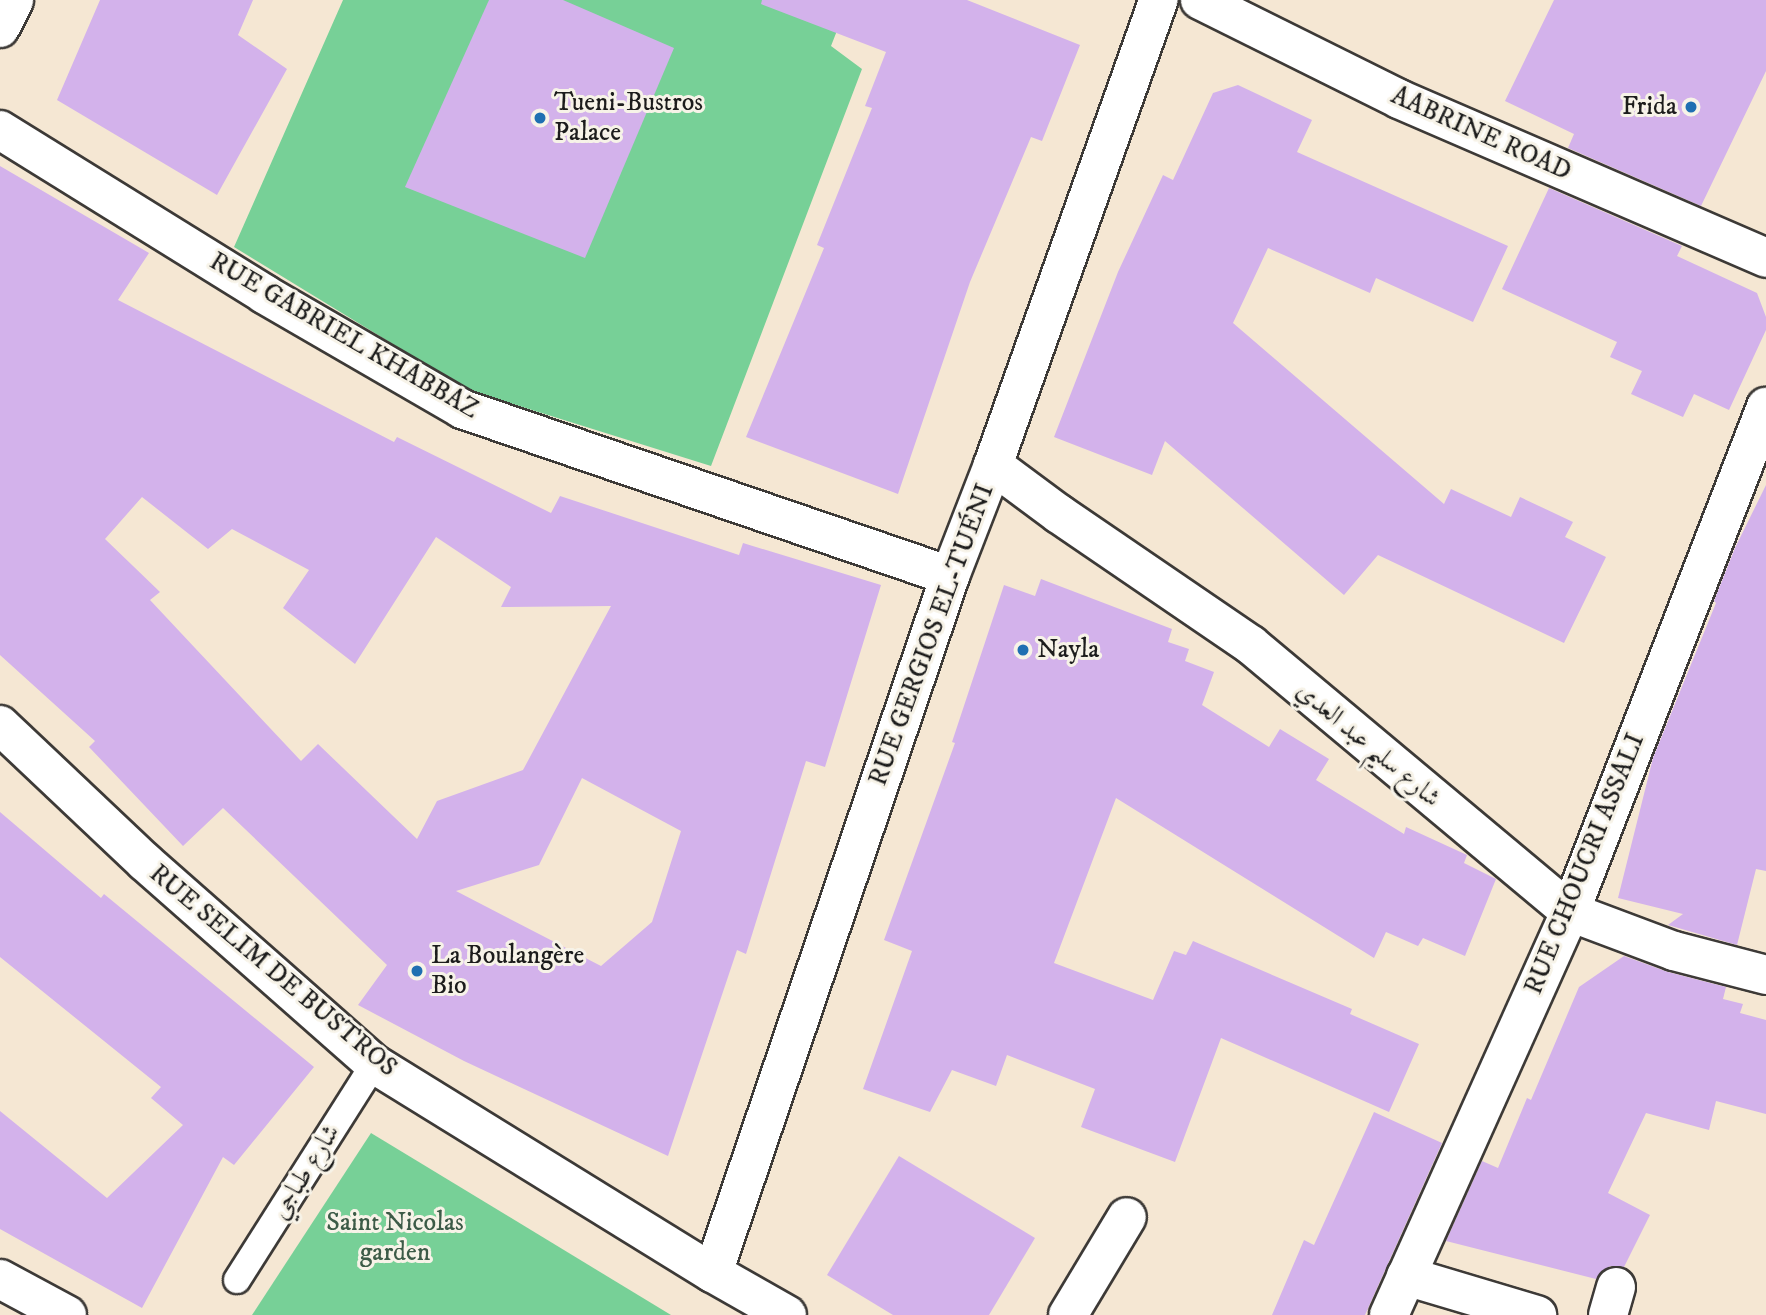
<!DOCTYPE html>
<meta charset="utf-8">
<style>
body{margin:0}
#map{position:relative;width:1766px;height:1315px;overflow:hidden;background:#f5e7d3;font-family:"IM FELL DW Pica",Amiri,serif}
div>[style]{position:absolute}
.green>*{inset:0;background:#77d097}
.building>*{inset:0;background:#d3b2eb}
.roads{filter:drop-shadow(2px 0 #3d3a37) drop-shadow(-2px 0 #3d3a37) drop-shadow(0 2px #3d3a37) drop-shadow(0 -2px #3d3a37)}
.service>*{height:26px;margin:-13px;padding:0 13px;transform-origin:13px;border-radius:13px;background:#fff}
.pedestrian>*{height:38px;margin:-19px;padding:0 19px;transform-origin:19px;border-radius:19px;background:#fff}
.minor>*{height:38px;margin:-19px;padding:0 19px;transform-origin:19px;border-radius:19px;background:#fff}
.tertiary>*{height:38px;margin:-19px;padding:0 19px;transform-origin:19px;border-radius:19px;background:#fff}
.trunk>*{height:38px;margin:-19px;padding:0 19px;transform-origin:19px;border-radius:19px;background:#fff}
.dots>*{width:19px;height:19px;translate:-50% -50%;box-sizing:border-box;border:4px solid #f7f3e8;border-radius:50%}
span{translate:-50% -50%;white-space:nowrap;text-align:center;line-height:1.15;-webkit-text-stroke:6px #f7f3e8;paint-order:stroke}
.poi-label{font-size:26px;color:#1c1c1c}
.left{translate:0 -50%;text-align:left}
.right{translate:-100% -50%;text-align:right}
.street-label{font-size:26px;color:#1c1c1c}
.park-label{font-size:26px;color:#3c5b47}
</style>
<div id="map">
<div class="green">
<div style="clip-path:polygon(343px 0,849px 0,831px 46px,862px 69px,711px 466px,468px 390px,234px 247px)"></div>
<div style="clip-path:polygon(371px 1133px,671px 1315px,252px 1315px)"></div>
</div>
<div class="building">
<div style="clip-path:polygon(100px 0,253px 0,238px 35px,287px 69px,217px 195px,57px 100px)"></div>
<div style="clip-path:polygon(489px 0,563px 0,674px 48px,585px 258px,405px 187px)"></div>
<div style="clip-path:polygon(762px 0,967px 0,1080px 45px,1042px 141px,1031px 137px,970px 282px,898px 494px,746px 437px,824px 248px,817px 245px,872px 108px,865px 106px,886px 52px,761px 4px)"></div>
<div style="clip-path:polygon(1554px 0,1766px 0,1766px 71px,1701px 206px,1568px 148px,1574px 134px,1505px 101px)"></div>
<div style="clip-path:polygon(1238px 85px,1312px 120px,1297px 152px,1508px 246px,1473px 322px,1376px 278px,1370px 293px,1268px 248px,1233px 323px,1444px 504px,1451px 489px,1511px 517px,1520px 497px,1573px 522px,1565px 537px,1606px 557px,1564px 643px,1378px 555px,1344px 595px,1165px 441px,1152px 475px,1054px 437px,1118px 272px,1163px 175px,1173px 180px,1213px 93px)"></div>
<div style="clip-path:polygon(evenodd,0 166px,149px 253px,118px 300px,394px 442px,397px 437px,551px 513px,560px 496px,739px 555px,743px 543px,881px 585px,825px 767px,806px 761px,746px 954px,737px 950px,668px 1156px,464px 1061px,358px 1005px,387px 965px,223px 808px,183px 846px,89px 747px,95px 741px,0 655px,0 166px,142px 497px,208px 549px,232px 529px,309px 570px,283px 608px,355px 664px,436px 537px,511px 587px,501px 607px,611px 606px,523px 770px,437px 801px,417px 839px,318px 744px,301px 761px,150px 600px,160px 592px,105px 539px,142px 497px,0 166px,582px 778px,681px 831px,652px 922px,601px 966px,456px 891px,539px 865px,582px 778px)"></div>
<div style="clip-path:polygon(1549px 188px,1682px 246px,1677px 256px,1757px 293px,1766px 317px,1766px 330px,1729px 410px,1694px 394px,1683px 417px,1631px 394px,1642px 371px,1610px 357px,1617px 342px,1502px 289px)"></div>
<div style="clip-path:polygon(1766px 485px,1766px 871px,1756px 869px,1737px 945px,1668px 925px,1683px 914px,1618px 898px,1653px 758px,1716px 603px,1714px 601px,1735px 548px)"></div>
<div style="clip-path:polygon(1041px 579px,1172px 629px,1168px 642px,1189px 649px,1185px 661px,1214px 672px,1202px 705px,1269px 747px,1280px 729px,1329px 759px,1316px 780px,1404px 834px,1406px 827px,1467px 855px,1464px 863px,1496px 879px,1465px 956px,1423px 938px,1418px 946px,1386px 932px,1374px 958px,1116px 798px,1054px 963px,1153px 1000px,1174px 951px,1186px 955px,1193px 941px,1352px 1009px,1350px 1014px,1419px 1044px,1389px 1112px,1221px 1038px,1175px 1162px,1081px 1127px,1095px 1089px,1007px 1055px,996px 1086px,952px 1070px,930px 1112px,863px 1089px,912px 951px,884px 940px,955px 743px,952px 742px,1004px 585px,1035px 596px)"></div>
<div style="clip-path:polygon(0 812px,101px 898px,104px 894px,314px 1067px,234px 1165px,223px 1157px,142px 1308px,0 1229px,0 1111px,107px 1198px,183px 1125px,151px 1098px,161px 1087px,0 957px)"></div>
<div style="clip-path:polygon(1624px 956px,1668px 972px,1726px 987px,1723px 999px,1743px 1004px,1740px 1013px,1766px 1020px,1766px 1114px,1716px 1101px,1709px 1130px,1646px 1113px,1608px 1193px,1650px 1215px,1624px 1267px,1610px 1266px,1596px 1279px,1446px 1241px,1482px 1161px,1498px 1168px,1527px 1098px,1531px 1100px,1579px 987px)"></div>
<div style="clip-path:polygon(1374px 1112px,1442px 1143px,1365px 1315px,1272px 1315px,1304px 1240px,1314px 1245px)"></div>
<div style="clip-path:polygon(899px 1156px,1035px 1238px,989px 1315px,893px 1315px,827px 1275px)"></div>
</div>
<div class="roads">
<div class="service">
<div style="left:237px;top:1280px;width:256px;rotate:-57.6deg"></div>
</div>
<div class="pedestrian">
<div style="left:1406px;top:1276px;width:137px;rotate:16.6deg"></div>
<div style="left:1068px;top:1315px;width:114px;rotate:-59deg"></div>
<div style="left:1608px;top:1315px;width:29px;rotate:-74deg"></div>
</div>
<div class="minor">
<div style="left:1200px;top:0;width:222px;rotate:26.4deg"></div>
<div style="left:1399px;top:99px;width:400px;rotate:23.4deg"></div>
<div style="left:0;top:130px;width:311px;rotate:31.8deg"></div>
<div style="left:264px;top:294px;width:229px;rotate:30.1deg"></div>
<div style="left:462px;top:409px;width:516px;rotate:18.89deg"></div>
<div style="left:993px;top:465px;width:82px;rotate:36.6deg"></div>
<div style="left:1059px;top:514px;width:232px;rotate:34.3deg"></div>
<div style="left:1251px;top:645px;width:416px;rotate:39.9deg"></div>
<div style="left:1570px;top:912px;width:111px;rotate:20.6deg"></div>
<div style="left:1674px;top:951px;width:95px;rotate:14.6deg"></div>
<div style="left:713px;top:1273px;width:736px;rotate:-71.22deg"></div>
<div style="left:950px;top:576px;width:119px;rotate:-68.8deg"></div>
<div style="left:993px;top:465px;width:494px;rotate:-70.4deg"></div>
</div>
<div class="tertiary">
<div style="left:0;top:28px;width:31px;rotate:-63deg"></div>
<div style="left:0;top:725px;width:199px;rotate:43.4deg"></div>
<div style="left:145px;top:862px;width:305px;rotate:41.4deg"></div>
<div style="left:374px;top:1064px;width:398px;rotate:31.7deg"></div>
<div style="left:713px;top:1273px;width:85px;rotate:29.6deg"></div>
<div style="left:1389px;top:1315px;width:442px;rotate:-65.8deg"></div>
<div style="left:1570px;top:912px;width:542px;rotate:-68.79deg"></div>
</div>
<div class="trunk">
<div style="left:0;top:1279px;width:76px;rotate:28.2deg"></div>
</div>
</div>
<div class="dots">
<div style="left:1691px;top:107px;background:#1f6fb2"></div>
<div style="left:540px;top:118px;background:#1f6fb2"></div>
<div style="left:1023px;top:650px;background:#1f6fb2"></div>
<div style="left:417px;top:971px;background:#1f6fb2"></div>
</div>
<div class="poi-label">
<span class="left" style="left:554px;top:118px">Tueni-Bustros<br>Palace</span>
<span class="right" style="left:1677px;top:107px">Frida</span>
<span class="left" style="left:1037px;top:650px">Nayla</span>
<span class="left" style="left:431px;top:971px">La Boulangère<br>Bio</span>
</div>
<div class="street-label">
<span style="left:1481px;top:134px;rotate:24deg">AABRINE ROAD</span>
<span style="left:344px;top:336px;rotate:30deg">RUE GABRIEL KHABBAZ</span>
<span style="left:932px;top:635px;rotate:-70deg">RUE GERGIOS EL-TUÉNI</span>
<span style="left:1368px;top:745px;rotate:40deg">شارع سليم عبد العدي</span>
<span style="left:1585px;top:864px;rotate:-68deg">RUE CHOUCRI ASSALI</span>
<span style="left:273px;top:971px;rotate:40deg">RUE SELIM DE BUSTROS</span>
<span style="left:306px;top:1172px;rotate:-58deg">شارع طباجي</span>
</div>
<div class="park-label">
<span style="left:395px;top:1238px">Saint Nicolas<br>garden</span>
</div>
</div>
